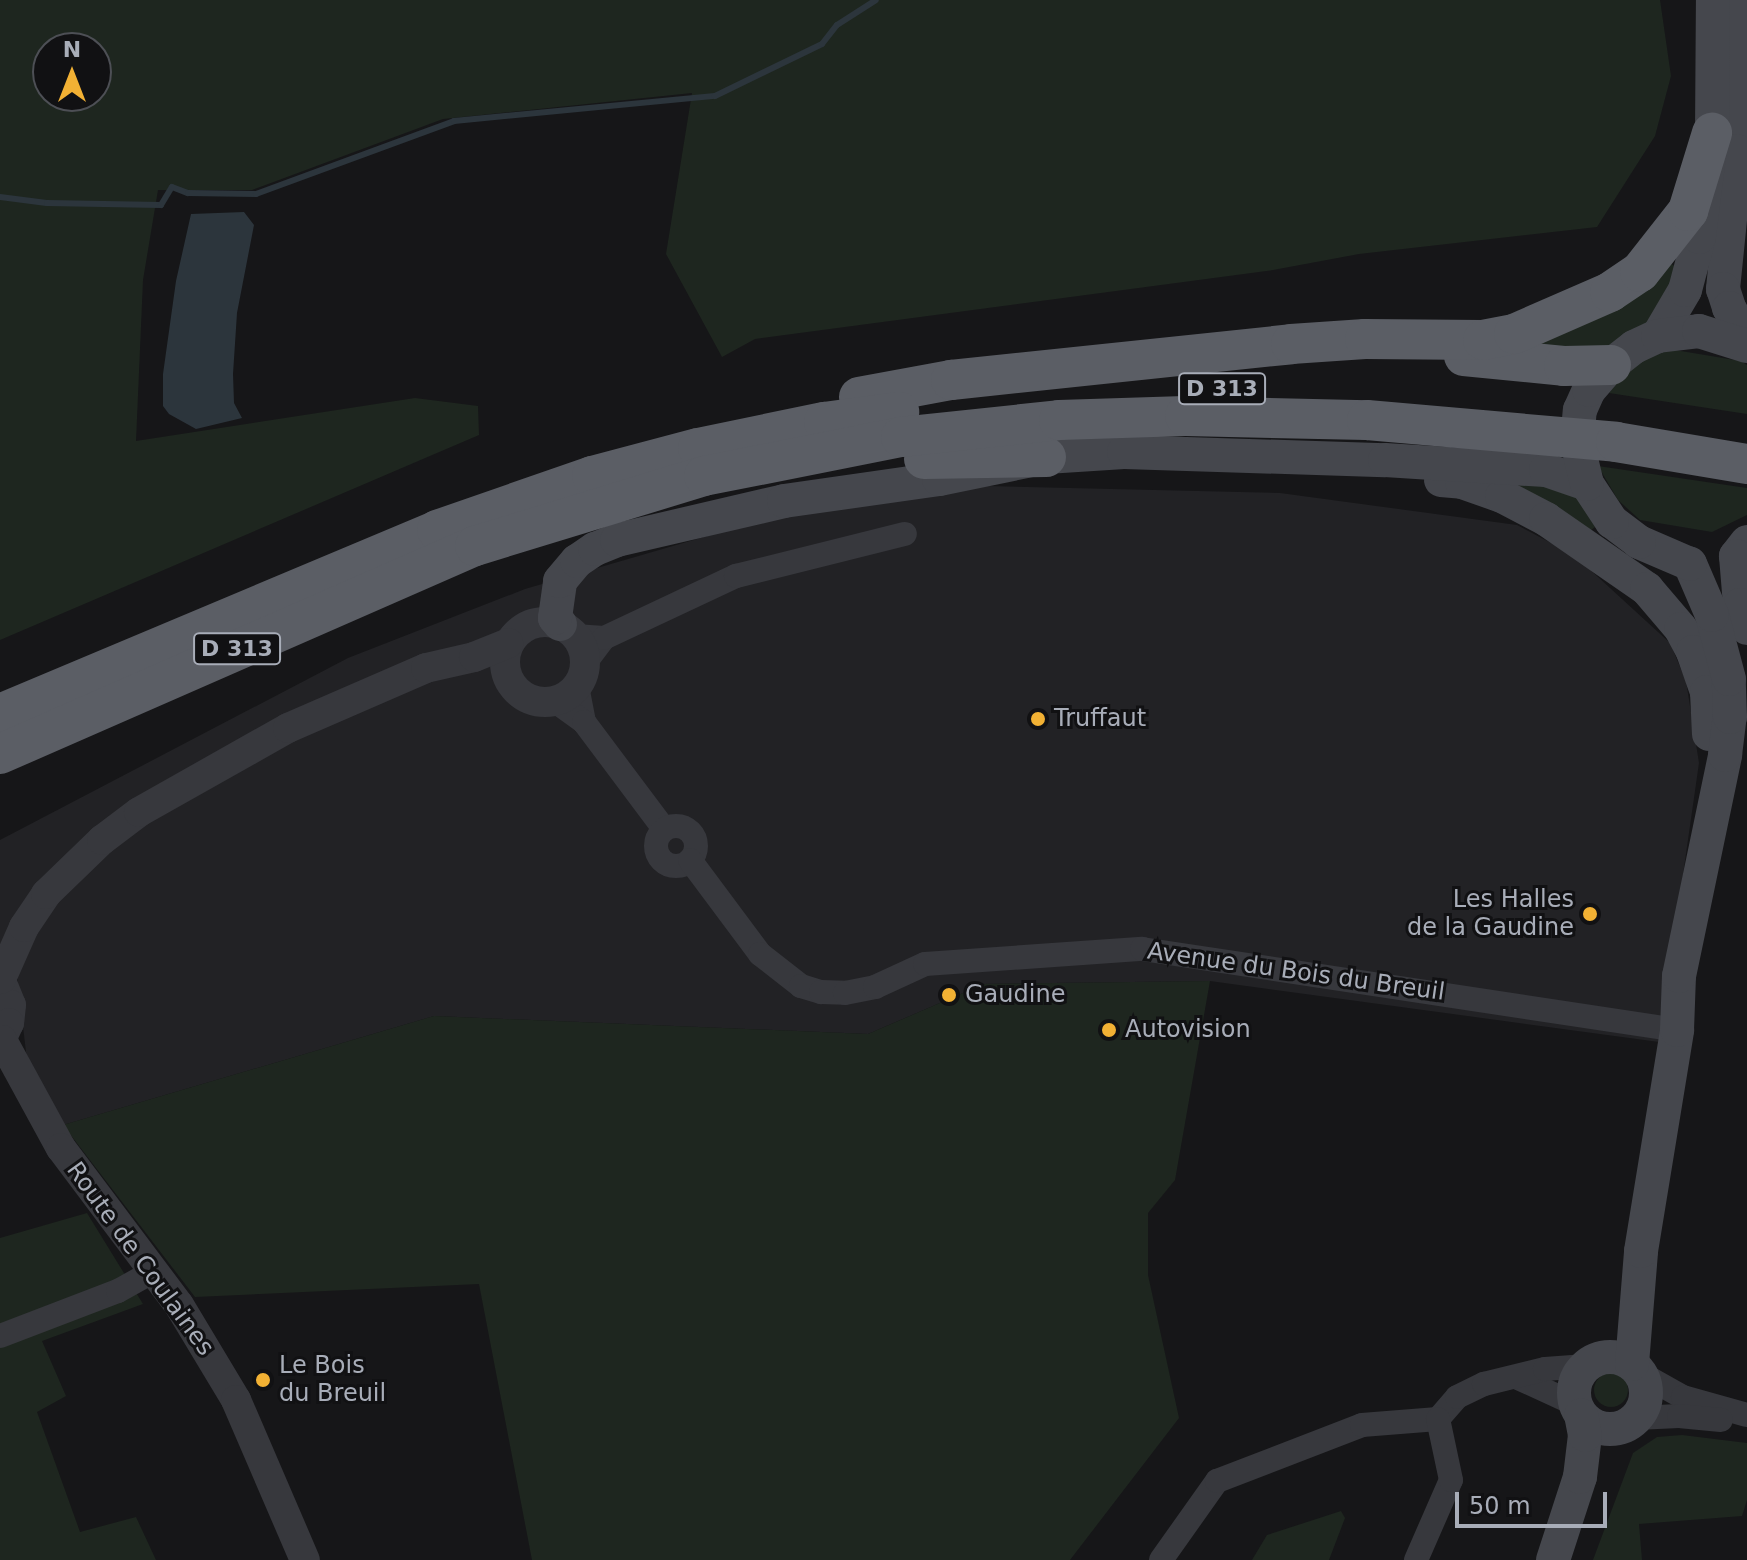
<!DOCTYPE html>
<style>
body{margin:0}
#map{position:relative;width:1747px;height:1560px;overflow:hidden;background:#161618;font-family:"DejaVu Sans",sans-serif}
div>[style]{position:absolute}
.built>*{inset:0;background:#222225}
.green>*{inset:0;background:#1e261f}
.round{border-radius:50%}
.water>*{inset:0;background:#2c353c}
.stream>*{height:6px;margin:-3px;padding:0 3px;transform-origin:3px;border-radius:3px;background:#2c353c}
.minor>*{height:24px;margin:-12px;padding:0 12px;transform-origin:12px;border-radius:12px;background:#37383d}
.minor>.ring{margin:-12px;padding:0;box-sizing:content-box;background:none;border:24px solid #37383d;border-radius:50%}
.tertiary>*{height:30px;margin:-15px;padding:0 15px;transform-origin:15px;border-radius:15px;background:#37383d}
.tertiary>.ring{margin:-15px;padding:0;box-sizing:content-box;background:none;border:30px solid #37383d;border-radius:50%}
.secondary>*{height:34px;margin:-17px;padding:0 17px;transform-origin:17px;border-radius:17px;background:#45474d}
.secondary>.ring{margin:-17px;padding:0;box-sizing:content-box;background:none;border:34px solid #45474d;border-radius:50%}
.trunk>*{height:40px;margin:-20px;padding:0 20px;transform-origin:20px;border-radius:20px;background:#5b5e65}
.dots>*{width:22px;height:22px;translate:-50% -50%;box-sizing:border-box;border:4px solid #111113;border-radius:50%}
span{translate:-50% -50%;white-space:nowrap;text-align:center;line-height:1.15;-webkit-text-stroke:6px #111113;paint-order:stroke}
.shield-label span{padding:2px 6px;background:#111113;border:2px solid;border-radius:6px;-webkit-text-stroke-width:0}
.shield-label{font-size:22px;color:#a8adb8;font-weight:700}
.poi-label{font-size:24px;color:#a8adb8}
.left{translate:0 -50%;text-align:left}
.right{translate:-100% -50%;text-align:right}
.street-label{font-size:24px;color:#a8adb8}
.north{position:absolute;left:32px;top:32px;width:80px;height:80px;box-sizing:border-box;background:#111113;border:2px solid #4d4f55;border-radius:50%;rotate:0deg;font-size:22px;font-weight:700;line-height:32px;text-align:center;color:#a8adb8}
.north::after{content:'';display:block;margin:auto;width:28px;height:36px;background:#f2b134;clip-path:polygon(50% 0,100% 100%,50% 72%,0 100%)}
.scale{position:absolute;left:1455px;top:1492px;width:152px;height:36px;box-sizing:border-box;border:4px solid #a8adb8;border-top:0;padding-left:10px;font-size:24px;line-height:28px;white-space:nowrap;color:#a8adb8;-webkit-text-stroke:6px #111113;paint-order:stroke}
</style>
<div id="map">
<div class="built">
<div style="clip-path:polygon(987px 486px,1280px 493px,1517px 525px,1574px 555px,1670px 643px,1686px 681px,1699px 763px,1659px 1042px,1210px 981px,984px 984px,868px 1034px,434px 1016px,63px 1125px,27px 1060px,17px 977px,0 960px,0 840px,348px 658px,525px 589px,783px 514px)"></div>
</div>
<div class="green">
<div style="clip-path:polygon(evenodd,0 0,1660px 0,1671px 76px,1655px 136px,1597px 227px,1359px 254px,1273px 270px,755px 339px,722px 357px,666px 254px,692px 93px,443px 119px,252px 190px,158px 190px,143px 280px,136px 441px,415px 398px,478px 406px,479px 435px,0 640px,0 0,48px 48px,96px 48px,96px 96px,48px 96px,48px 48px)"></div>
<div style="clip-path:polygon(1670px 263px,1676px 267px,1663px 315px,1604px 351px,1538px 352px,1534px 336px)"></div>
<div style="clip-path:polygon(1663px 348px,1741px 361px,1747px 365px,1747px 414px,1609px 393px,1629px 369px)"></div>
<div style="clip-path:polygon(1598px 466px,1747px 488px,1747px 515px,1712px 532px,1640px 520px,1618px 500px)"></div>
<div style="clip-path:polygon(1496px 475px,1587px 484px,1595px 527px,1590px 531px)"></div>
<div style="clip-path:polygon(1210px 981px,1175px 1180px,1148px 1213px,1148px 1275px,1179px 1418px,1070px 1560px,532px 1560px,479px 1284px,195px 1297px,63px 1125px,434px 1016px,868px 1034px,984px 984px)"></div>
<div style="clip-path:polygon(87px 1213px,143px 1304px,42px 1341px,66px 1396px,37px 1412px,80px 1532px,136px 1517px,156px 1560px,0 1560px,0 1238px)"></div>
<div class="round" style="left:1594px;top:1373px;width:34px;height:34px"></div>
<div style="clip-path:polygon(1682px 1435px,1747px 1443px,1747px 1500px,1742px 1516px,1639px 1524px,1642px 1560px,1593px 1560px,1633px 1453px,1657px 1437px)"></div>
<div style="clip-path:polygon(1341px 1511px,1345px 1518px,1329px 1560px,1252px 1560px,1267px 1535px)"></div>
</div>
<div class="water">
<div style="clip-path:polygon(244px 212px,254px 225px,237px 313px,233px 374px,234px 403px,242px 418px,196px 429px,169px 414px,163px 406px,163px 374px,176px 281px,191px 214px)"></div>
</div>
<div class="stream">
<div style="left:0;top:197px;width:47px;rotate:7.3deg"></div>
<div style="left:47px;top:203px;width:114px;rotate:1deg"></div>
<div style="left:161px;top:205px;width:21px;rotate:-59deg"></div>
<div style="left:172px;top:187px;width:17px;rotate:21deg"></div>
<div style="left:188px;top:193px;width:68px;rotate:0.8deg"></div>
<div style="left:256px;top:194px;width:211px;rotate:-20.2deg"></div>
<div style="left:454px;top:121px;width:262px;rotate:-5.5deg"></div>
<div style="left:715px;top:96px;width:119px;rotate:-25.9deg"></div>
<div style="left:822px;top:44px;width:24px;rotate:-52deg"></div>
<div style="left:837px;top:25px;width:46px;rotate:-32.7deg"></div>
</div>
<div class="minor">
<div style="left:575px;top:636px;width:29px;rotate:4deg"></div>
<div style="left:585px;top:663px;width:31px;rotate:-53deg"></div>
<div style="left:604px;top:638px;width:146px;rotate:-25.2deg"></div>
<div style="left:736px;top:576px;width:174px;rotate:-14deg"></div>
<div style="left:577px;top:686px;width:37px;rotate:79deg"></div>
<div style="left:555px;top:701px;width:36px;rotate:36deg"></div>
<div style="left:584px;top:722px;width:134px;rotate:53.2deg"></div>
<div class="ring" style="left:656px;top:826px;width:16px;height:16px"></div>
<div style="left:690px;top:860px;width:117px;rotate:53.3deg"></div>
<div style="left:760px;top:954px;width:52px;rotate:38deg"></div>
<div style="left:801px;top:986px;width:21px;rotate:17deg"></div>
<div style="left:821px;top:992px;width:24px;rotate:2deg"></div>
<div style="left:845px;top:993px;width:31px;rotate:-11deg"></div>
<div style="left:875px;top:987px;width:55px;rotate:-24.7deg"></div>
<div style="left:925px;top:964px;width:218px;rotate:-4deg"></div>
<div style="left:1142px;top:949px;width:541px;rotate:8.61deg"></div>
<div style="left:0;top:1336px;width:126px;rotate:-20.9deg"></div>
<div style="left:118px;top:1291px;width:41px;rotate:-29.1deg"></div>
<div style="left:1640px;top:1373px;width:49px;rotate:29.2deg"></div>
<div style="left:1683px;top:1397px;width:66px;rotate:15.7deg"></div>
<div style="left:1516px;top:1377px;width:65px;rotate:24.6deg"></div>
<div style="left:1636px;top:1418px;width:43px;rotate:-2.7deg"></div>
<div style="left:1679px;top:1416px;width:42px;rotate:5.4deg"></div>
<div style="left:1161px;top:1560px;width:97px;rotate:-54.7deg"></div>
<div style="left:1217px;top:1481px;width:155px;rotate:-21.1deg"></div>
<div style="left:1362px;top:1425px;width:76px;rotate:-4.5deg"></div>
<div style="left:1438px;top:1419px;width:29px;rotate:-49deg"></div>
<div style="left:1457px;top:1397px;width:30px;rotate:-26deg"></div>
<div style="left:1484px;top:1384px;width:63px;rotate:-13.8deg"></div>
<div style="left:1545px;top:1369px;width:41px;rotate:-4.2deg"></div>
<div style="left:1416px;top:1560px;width:87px;rotate:-66.4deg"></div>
<div style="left:1451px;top:1480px;width:62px;rotate:-102deg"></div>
</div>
<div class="tertiary">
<div class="ring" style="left:505px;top:622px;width:50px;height:50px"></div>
<div style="left:0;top:978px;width:29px;rotate:68deg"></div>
<div style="left:11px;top:1005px;width:18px;rotate:96deg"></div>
<div style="left:9px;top:1023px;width:21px;rotate:115deg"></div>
<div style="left:1px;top:979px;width:57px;rotate:-66.1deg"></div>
<div style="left:24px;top:927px;width:40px;rotate:-56deg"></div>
<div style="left:46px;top:894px;width:78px;rotate:-44deg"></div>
<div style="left:102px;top:840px;width:46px;rotate:-37.1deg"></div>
<div style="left:139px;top:812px;width:171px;rotate:-29.4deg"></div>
<div style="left:288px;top:728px;width:150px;rotate:-23.5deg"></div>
<div style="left:426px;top:668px;width:49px;rotate:-12.9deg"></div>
<div style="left:474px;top:657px;width:37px;rotate:-22deg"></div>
<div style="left:2px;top:1040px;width:123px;rotate:61.4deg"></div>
<div style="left:61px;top:1148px;width:196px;rotate:53.1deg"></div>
<div style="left:179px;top:1305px;width:111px;rotate:59deg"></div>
<div style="left:236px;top:1400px;width:174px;rotate:66.7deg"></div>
</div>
<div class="secondary">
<div style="left:1740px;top:0;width:151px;rotate:91.1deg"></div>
<div style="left:1737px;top:151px;width:139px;rotate:95.8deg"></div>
<div style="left:1723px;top:289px;width:20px;rotate:72deg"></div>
<div style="left:1729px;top:308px;width:35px;rotate:59deg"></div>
<div style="left:1658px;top:336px;width:53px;rotate:-59.6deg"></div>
<div style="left:1685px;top:290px;width:55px;rotate:-75.2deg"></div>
<div style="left:1699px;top:237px;width:105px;rotate:-82.9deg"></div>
<div style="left:1712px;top:133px;width:133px;rotate:-89.6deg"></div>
<div style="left:1441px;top:480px;width:21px;rotate:5deg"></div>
<div style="left:1462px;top:482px;width:42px;rotate:19.3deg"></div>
<div style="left:1502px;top:496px;width:50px;rotate:27.6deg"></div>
<div style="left:1546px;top:519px;width:123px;rotate:34.7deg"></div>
<div style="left:1647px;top:589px;width:52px;rotate:49.6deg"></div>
<div style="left:1681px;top:629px;width:26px;rotate:62deg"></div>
<div style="left:1693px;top:652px;width:42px;rotate:70.7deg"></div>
<div style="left:1707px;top:692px;width:42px;rotate:87.3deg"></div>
<div style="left:1747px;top:542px;width:18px;rotate:128deg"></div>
<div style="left:1736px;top:556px;width:49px;rotate:85.3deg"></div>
<div style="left:1740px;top:605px;width:24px;rotate:73deg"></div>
<div style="left:560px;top:624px;width:8px;rotate:-130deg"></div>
<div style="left:555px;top:618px;width:37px;rotate:-82deg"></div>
<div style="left:560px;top:581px;width:26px;rotate:-50deg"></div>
<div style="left:577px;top:561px;width:22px;rotate:-34deg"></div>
<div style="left:595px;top:549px;width:24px;rotate:-22deg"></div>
<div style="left:617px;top:540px;width:171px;rotate:-13.1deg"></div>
<div style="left:784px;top:501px;width:157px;rotate:-8.1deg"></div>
<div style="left:939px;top:479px;width:109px;rotate:-11.6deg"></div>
<div style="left:1046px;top:457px;width:78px;rotate:-3.7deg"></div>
<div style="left:1124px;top:452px;width:261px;rotate:1.8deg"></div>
<div style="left:1385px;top:460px;width:161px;rotate:3.6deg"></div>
<div style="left:1546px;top:470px;width:43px;rotate:18.9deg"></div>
<div class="ring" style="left:1574px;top:1357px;width:38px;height:38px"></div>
<div style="left:1632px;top:1364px;width:113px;rotate:-85.4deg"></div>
<div style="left:1641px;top:1251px;width:224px;rotate:-80.7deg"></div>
<div style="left:1677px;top:1030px;width:54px;rotate:-87.9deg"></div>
<div style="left:1679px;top:976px;width:226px;rotate:-78.2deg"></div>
<div style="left:1725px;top:755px;width:38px;rotate:-83deg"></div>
<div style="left:1730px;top:717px;width:38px;rotate:-92deg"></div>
<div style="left:1729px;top:679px;width:66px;rotate:-104.9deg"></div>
<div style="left:1712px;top:615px;width:56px;rotate:-113.3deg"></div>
<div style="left:1690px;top:564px;width:56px;rotate:-156.7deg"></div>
<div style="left:1639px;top:542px;width:34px;rotate:-143deg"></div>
<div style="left:1612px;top:522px;width:45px;rotate:-123.3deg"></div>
<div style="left:1587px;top:484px;width:43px;rotate:-103.4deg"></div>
<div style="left:1577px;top:442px;width:32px;rotate:-85deg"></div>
<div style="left:1580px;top:410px;width:22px;rotate:-66deg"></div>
<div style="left:1589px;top:390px;width:33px;rotate:-49deg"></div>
<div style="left:1611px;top:365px;width:29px;rotate:-38deg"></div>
<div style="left:1634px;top:347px;width:26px;rotate:-25deg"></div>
<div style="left:1658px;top:336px;width:41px;rotate:-7deg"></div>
<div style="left:1699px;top:331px;width:50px;rotate:17.4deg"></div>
<div style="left:1553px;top:1560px;width:87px;rotate:-72deg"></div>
<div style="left:1580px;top:1477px;width:42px;rotate:-83.2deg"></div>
<div style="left:1585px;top:1435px;width:20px;rotate:-101deg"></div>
</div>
<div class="trunk">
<div style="left:1464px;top:356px;width:100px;rotate:5.7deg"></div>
<div style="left:1564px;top:366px;width:47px;rotate:-1.2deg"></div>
<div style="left:859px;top:397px;width:94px;rotate:-10.5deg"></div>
<div style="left:951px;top:380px;width:342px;rotate:-6deg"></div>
<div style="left:1291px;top:344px;width:74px;rotate:-3.9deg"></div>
<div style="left:1365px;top:339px;width:118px;rotate:0.5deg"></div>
<div style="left:1483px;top:340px;width:32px;rotate:-11deg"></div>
<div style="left:1514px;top:334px;width:105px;rotate:-23.6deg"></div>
<div style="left:1610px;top:292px;width:36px;rotate:-34deg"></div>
<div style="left:1640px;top:272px;width:78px;rotate:-51.8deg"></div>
<div style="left:1688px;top:211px;width:82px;rotate:-72.9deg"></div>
<div style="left:924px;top:459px;width:122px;rotate:-0.9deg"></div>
<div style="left:0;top:714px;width:474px;rotate:-22.8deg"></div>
<div style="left:437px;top:530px;width:164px;rotate:-19.2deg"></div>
<div style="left:592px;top:476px;width:110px;rotate:-14.8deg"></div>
<div style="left:698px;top:448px;width:129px;rotate:-11.7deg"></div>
<div style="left:824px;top:422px;width:76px;rotate:-7.6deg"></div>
<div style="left:0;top:754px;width:519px;rotate:-23.65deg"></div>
<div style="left:475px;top:546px;width:239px;rotate:-17deg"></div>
<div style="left:704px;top:476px;width:201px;rotate:-11.2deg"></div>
<div style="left:901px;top:437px;width:159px;rotate:-6.1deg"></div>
<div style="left:1059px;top:420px;width:126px;rotate:-1.8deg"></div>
<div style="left:1185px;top:416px;width:182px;rotate:1.3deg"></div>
<div style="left:1367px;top:420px;width:250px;rotate:5deg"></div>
<div style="left:1616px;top:442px;width:133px;rotate:9.5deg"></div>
</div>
<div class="dots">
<div style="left:1038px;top:719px;background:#f2b134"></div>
<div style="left:1590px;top:914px;background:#f2b134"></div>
<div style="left:949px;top:995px;background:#f2b134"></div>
<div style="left:1109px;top:1030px;background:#f2b134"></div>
<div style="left:263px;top:1380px;background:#f2b134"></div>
</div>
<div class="shield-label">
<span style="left:1222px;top:389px">D 313</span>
<span style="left:237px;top:649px">D 313</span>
</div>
<div class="poi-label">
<span class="left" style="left:1054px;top:719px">Truffaut</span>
<span class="right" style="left:1574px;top:914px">Les Halles<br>de la Gaudine</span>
<span class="left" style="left:965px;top:995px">Gaudine</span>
<span class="left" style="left:1125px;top:1030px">Autovision</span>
<span class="left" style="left:279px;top:1380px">Le Bois<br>du Breuil</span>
</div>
<div class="street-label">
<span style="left:1296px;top:972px;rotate:8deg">Avenue du Bois du Breuil</span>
<span style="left:140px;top:1259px;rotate:54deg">Route de Coulaines</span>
</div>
<div class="north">N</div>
<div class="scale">50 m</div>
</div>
